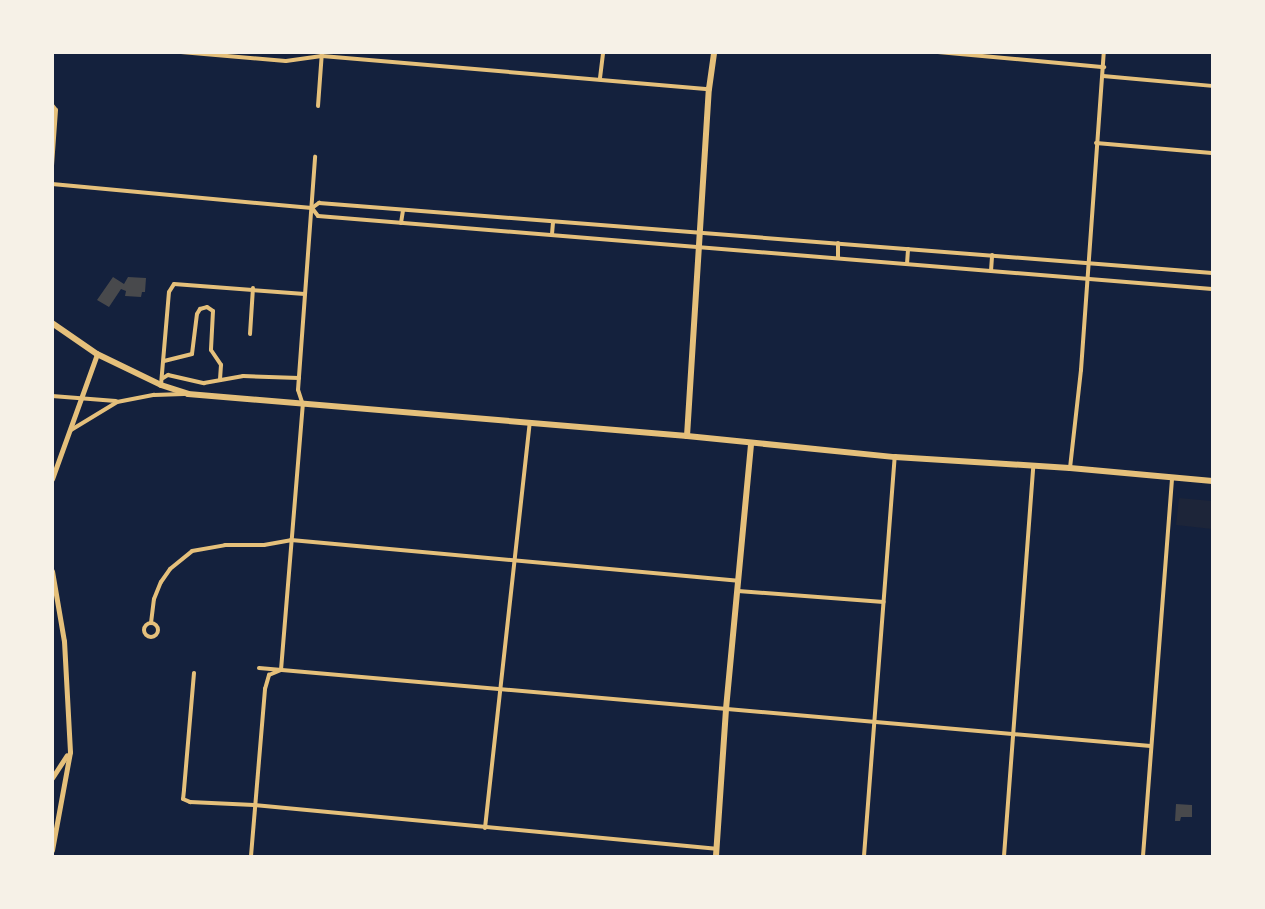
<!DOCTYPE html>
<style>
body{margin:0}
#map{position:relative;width:1265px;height:909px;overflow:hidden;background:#14213d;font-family:"Noto Sans",sans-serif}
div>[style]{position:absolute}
.green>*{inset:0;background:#1d2539}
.building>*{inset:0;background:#48494c}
.minor>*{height:4px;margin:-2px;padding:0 2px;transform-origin:2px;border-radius:2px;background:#e5c07b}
.minor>.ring{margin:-2px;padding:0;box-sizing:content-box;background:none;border:4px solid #e5c07b;border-radius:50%}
.tertiary>*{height:5px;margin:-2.5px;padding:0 2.5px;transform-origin:2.5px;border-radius:2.5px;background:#e5c07b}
.secondary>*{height:6px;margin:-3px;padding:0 3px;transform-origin:3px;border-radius:3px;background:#e5c07b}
span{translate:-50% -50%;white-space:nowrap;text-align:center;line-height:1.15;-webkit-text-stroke:4.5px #f6f1e7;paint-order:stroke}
.frame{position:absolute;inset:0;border:54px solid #f6f1e7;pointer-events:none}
</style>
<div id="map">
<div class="green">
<div style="clip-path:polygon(1179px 498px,1212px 501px,1212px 529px,1176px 525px)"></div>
</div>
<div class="building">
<div style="clip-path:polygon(113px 277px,124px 284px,128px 277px,146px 278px,145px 292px,142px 292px,141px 297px,125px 296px,126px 291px,121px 289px,109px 307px,97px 300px)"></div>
<div style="clip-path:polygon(1176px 804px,1192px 805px,1192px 817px,1181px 817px,1180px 821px,1175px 821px)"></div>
</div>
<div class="minor">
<div style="left:181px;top:52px;width:105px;rotate:4.9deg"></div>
<div style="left:286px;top:61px;width:36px;rotate:-8deg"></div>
<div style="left:322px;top:56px;width:388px;rotate:4.9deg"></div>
<div style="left:938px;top:52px;width:167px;rotate:5.2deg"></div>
<div style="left:1103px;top:76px;width:109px;rotate:5.2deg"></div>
<div style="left:600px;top:78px;width:26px;rotate:-83deg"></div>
<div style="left:52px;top:105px;width:6px;rotate:51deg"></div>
<div style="left:56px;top:110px;width:56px;rotate:94.1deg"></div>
<div style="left:318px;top:106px;width:54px;rotate:-85.8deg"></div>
<div style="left:1096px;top:143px;width:116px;rotate:4.9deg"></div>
<div style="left:52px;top:184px;width:261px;rotate:5.3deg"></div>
<div style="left:312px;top:208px;width:9px;rotate:-36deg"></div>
<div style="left:319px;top:203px;width:896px;rotate:4.48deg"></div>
<div style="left:312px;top:208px;width:10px;rotate:53deg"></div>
<div style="left:318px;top:216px;width:897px;rotate:4.67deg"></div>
<div style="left:401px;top:223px;width:13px;rotate:-81deg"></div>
<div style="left:552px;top:234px;width:12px;rotate:-85deg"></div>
<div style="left:838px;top:258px;width:15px;rotate:-90deg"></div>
<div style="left:907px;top:264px;width:15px;rotate:-86deg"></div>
<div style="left:991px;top:271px;width:16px;rotate:-86deg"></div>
<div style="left:250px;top:334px;width:46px;rotate:-86.3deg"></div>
<div style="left:164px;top:361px;width:29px;rotate:-14deg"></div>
<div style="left:192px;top:354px;width:40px;rotate:-82.9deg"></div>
<div style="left:197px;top:314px;width:6px;rotate:-59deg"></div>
<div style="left:200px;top:309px;width:7px;rotate:-16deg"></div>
<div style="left:207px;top:307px;width:7px;rotate:34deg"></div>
<div style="left:213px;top:311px;width:39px;rotate:93deg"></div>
<div style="left:211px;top:350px;width:18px;rotate:56deg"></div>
<div style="left:221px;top:365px;width:15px;rotate:94deg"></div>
<div style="left:163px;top:378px;width:6px;rotate:-31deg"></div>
<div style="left:168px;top:375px;width:37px;rotate:13deg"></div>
<div style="left:204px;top:383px;width:40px;rotate:-10deg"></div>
<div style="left:243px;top:376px;width:56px;rotate:2deg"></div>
<div style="left:161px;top:385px;width:93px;rotate:-85.1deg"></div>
<div style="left:169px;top:292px;width:9px;rotate:-58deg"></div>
<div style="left:174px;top:284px;width:131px;rotate:4.4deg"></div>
<div style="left:52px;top:396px;width:64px;rotate:4.5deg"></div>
<div style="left:71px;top:430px;width:54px;rotate:-31.3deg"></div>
<div style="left:117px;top:402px;width:38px;rotate:-11deg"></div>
<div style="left:154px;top:395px;width:30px;rotate:-2deg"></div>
<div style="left:1070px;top:468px;width:99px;rotate:-83.6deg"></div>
<div style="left:1081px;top:370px;width:319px;rotate:-85.9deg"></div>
<div style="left:738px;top:591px;width:146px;rotate:4.3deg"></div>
<div style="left:151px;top:623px;width:24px;rotate:-83deg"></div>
<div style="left:154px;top:599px;width:18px;rotate:-68deg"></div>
<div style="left:161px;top:582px;width:16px;rotate:-55deg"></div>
<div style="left:170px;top:569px;width:28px;rotate:-39deg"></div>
<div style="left:192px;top:551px;width:34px;rotate:-10deg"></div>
<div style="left:225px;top:545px;width:39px"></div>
<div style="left:264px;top:545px;width:27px;rotate:-10deg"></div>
<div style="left:291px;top:540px;width:449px;rotate:5.2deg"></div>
<div class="ring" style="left:144px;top:623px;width:10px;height:10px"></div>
<div style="left:259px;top:668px;width:895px;rotate:5deg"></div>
<div style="left:194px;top:673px;width:117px;rotate:94.9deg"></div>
<div style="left:184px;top:790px;width:9px;rotate:96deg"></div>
<div style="left:183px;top:799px;width:8px;rotate:23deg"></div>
<div style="left:190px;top:802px;width:64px;rotate:2.7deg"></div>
<div style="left:254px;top:805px;width:464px;rotate:5.4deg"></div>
<div style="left:485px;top:828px;width:407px;rotate:-83.7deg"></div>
<div style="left:251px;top:856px;width:168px;rotate:-85.2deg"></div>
<div style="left:265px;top:689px;width:15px;rotate:-74deg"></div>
<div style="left:269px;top:675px;width:13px;rotate:-23deg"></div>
<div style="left:281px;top:670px;width:266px;rotate:-85.3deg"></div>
<div style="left:303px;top:405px;width:16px;rotate:-108deg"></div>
<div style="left:298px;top:390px;width:234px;rotate:-85.8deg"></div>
<div style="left:864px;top:856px;width:400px;rotate:-85.6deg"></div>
<div style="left:1004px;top:856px;width:391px;rotate:-85.7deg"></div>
<div style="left:1143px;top:856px;width:380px;rotate:-85.6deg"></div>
</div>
<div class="tertiary">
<div style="left:52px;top:479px;width:133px;rotate:-70.2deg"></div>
<div style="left:52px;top:571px;width:71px;rotate:80.3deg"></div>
<div style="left:64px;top:641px;width:111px;rotate:86.9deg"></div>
<div style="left:70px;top:752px;width:100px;rotate:100.4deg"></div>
<div style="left:52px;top:778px;width:27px;rotate:-57deg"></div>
</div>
<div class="secondary">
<div style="left:52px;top:323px;width:55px;rotate:34.6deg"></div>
<div style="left:97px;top:354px;width:71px;rotate:25.8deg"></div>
<div style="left:161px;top:385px;width:28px;rotate:18deg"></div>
<div style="left:188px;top:394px;width:501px;rotate:4.81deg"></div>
<div style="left:687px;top:436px;width:209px;rotate:5.8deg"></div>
<div style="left:895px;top:457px;width:175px;rotate:3.6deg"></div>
<div style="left:1070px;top:468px;width:143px;rotate:5.2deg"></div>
<div style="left:687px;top:436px;width:348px;rotate:-86.4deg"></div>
<div style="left:709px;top:89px;width:37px;rotate:-82deg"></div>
<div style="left:716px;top:856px;width:147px;rotate:-86.1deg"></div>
<div style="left:726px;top:709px;width:267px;rotate:-84.6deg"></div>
</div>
<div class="frame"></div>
</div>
